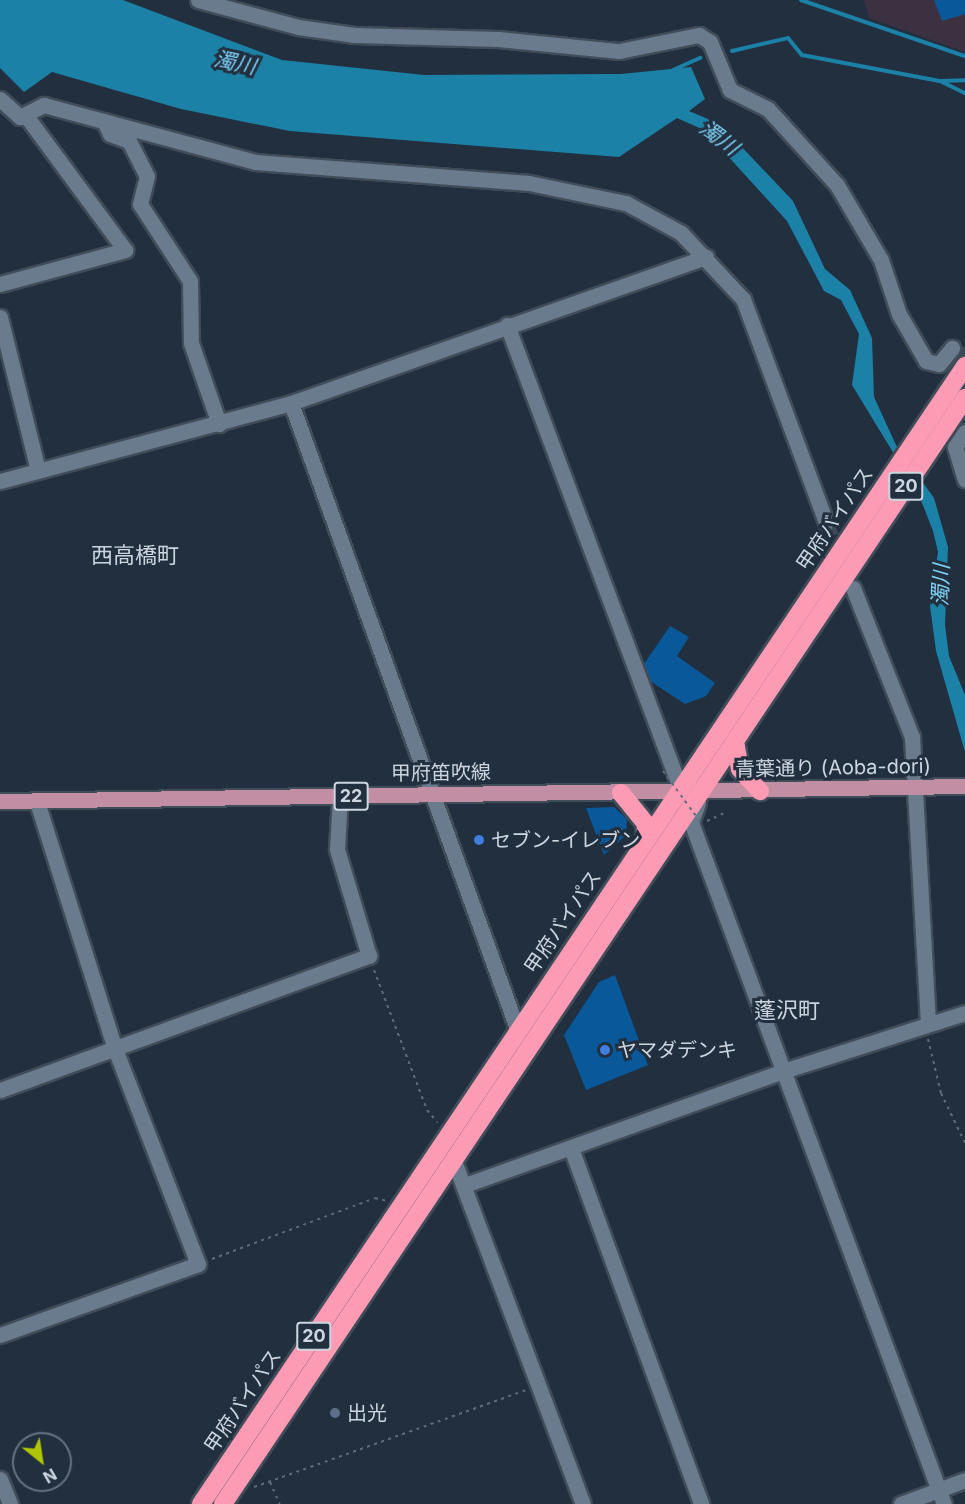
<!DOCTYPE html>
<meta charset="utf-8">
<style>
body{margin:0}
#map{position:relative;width:965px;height:1504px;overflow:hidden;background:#212f3f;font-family:Inter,"Noto Sans JP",sans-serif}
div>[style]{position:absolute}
.commercial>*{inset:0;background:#3c3140}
.water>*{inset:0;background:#1c81a6}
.stream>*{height:4px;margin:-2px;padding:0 2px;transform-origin:2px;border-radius:2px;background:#1c81a6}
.building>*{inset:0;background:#08589a}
.minor-tunnel>*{height:15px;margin-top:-7.5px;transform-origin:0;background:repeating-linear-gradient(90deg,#3b4857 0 15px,transparent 0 23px)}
.path>*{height:2px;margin-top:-1px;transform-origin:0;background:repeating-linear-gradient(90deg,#5f6b79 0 3px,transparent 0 7.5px)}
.roads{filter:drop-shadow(2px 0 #414c59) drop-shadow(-2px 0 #414c59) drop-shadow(0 2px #414c59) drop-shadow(0 -2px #414c59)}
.minor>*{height:15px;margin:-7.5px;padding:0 7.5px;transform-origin:7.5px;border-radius:7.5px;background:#6b7b8e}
.major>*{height:15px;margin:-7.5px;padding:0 7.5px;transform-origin:7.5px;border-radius:7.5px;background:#c28ea4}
.highway>*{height:18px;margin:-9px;padding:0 9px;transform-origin:9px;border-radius:9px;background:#fc9bb3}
.path-bridge>*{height:2px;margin-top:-1px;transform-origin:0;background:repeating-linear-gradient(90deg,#5f6b79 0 3px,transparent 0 7.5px)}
.dots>*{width:16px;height:16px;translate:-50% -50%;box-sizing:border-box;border:3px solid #212f3f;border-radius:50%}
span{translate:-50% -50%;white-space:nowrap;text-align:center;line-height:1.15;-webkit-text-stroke:6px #212f3f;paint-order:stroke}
.shield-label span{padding:2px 4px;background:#212f3f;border:2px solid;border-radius:4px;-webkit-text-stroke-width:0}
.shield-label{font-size:18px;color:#cdd6e0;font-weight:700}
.street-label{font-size:20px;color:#cdd6e0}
.poi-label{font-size:20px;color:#cdd6e0}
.left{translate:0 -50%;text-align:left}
.water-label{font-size:21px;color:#7ccef3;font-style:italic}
.quarter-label{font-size:22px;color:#cdd6e0}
.north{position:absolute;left:12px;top:1432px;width:60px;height:60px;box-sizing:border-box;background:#212f3f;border:2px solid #66727f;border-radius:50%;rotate:150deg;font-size:16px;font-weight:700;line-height:24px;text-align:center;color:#cdd6e0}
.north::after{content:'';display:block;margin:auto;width:21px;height:27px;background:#afc504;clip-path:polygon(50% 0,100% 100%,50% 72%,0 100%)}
</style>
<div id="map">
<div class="commercial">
<div style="clip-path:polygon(864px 0,965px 0,965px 52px,869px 18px)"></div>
</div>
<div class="water">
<div style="clip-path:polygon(0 0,123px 0,282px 60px,424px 75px,621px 74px,691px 67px,705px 99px,689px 111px,720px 124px,793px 201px,825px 269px,850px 290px,872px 338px,874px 397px,896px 445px,934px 498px,948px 547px,945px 625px,949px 656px,965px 695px,965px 752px,936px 651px,930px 606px,938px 552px,933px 531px,919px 495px,852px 385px,859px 334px,841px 300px,824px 291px,787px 221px,704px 130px,677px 118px,619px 157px,290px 131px,181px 109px,52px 72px,24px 92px,0 68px)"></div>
</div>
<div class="stream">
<div style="left:801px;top:0;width:173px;rotate:18.9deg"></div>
<div style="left:732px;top:51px;width:57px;rotate:-13.1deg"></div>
<div style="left:788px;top:38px;width:22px;rotate:51deg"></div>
<div style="left:802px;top:55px;width:140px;rotate:10.7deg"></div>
<div style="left:940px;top:81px;width:28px;rotate:26deg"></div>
<div style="left:673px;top:70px;width:30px;rotate:-24deg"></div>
<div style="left:942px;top:81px;width:23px;rotate:-2deg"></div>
</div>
<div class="building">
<div style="clip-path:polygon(934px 0,965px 0,965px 14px,942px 21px)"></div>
<div style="clip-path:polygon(670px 626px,689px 637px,677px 656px,715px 683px,706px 696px,685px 704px,650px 681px,644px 664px)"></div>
<div style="clip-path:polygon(614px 807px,627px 819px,626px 835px,604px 855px,586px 808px)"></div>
<div style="clip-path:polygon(615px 975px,648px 1065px,586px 1090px,564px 1035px,599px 982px)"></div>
</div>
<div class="minor-tunnel">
<div style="left:952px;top:348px;width:15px;rotate:32deg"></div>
<div style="left:826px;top:522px;width:42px;rotate:67.7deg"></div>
</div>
<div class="path">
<div style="left:707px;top:821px;width:19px;rotate:-25deg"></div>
<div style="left:374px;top:970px;width:150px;rotate:69.3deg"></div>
<div style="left:427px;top:1110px;width:16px;rotate:50deg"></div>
<div style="left:928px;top:1039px;width:56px;rotate:76.5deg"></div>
<div style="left:941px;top:1093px;width:55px;rotate:64.4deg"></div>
<div style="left:212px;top:1259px;width:174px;rotate:-20.5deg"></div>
<div style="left:375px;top:1198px;width:12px;rotate:14deg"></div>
<div style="left:270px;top:1482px;width:24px;rotate:66deg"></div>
<div style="left:254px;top:1487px;width:289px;rotate:-19.6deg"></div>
</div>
<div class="roads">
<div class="minor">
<div style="left:198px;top:0;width:104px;rotate:15.1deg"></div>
<div style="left:298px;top:27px;width:57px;rotate:8.1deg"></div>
<div style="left:354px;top:35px;width:144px;rotate:1.6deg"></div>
<div style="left:498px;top:39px;width:122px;rotate:5.7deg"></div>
<div style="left:619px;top:51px;width:82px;rotate:-11.3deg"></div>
<div style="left:699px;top:35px;width:13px;rotate:32deg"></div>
<div style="left:710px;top:42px;width:52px;rotate:67.4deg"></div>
<div style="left:730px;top:90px;width:42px;rotate:26.6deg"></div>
<div style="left:768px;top:109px;width:103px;rotate:47.8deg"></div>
<div style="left:837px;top:185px;width:87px;rotate:59.6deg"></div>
<div style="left:881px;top:260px;width:57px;rotate:71.6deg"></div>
<div style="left:899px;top:314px;width:54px;rotate:60.1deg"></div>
<div style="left:926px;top:361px;width:13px;rotate:13deg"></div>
<div style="left:939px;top:364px;width:21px;rotate:-51deg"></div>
<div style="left:0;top:99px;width:27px;rotate:42deg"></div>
<div style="left:20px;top:117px;width:27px;rotate:-27deg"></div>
<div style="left:44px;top:105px;width:219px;rotate:15.1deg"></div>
<div style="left:255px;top:162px;width:275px;rotate:4.4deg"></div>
<div style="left:529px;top:183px;width:99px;rotate:11.7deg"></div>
<div style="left:626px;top:203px;width:63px;rotate:28.6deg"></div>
<div style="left:681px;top:233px;width:91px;rotate:46.8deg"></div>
<div style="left:743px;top:299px;width:238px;rotate:69.6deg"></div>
<div style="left:104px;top:121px;width:14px;rotate:65deg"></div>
<div style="left:110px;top:134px;width:20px;rotate:20deg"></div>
<div style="left:129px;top:141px;width:39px;rotate:63deg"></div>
<div style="left:147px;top:176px;width:29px;rotate:104deg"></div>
<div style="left:140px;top:204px;width:92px;rotate:57deg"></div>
<div style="left:190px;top:281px;width:62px;rotate:89.1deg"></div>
<div style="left:191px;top:343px;width:86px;rotate:70.9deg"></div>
<div style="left:0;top:284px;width:130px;rotate:-15.2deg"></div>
<div style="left:125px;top:250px;width:165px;rotate:-126.4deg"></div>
<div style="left:0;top:317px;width:158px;rotate:76.1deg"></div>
<div style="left:507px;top:325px;width:496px;rotate:69.5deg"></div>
<div style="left:291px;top:403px;width:668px;rotate:70.13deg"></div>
<div style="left:965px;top:432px;width:18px;rotate:124deg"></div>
<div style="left:955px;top:447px;width:34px;rotate:73deg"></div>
<div style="left:0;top:481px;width:301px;rotate:-15deg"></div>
<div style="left:291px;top:403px;width:440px;rotate:-19.4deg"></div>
<div style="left:853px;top:588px;width:160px;rotate:68.4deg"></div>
<div style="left:912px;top:737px;width:285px;rotate:86.8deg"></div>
<div style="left:698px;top:803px;width:20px;rotate:110deg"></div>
<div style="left:691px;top:822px;width:727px;rotate:69.65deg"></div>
<div style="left:0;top:1090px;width:393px;rotate:-20deg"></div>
<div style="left:369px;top:956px;width:112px;rotate:-106.7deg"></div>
<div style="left:337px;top:849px;width:53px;rotate:-86.8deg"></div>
<div style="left:571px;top:1148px;width:379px;rotate:69.9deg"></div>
<div style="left:454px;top:1161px;width:366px;rotate:69.4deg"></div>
<div style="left:465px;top:1185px;width:338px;rotate:-19.7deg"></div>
<div style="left:783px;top:1071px;width:191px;rotate:-17.7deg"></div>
<div style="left:0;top:1335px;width:210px;rotate:-19.7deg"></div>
<div style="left:198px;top:1264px;width:230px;rotate:-111.1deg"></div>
<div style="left:115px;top:1049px;width:260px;rotate:-107.5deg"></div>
<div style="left:0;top:1479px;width:27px;rotate:68deg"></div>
<div style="left:901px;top:1504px;width:68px;rotate:-20.6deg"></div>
</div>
<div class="major">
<div style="left:0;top:801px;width:965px;rotate:-0.89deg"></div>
</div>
<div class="highway">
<div style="left:735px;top:741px;width:28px;rotate:80deg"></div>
<div style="left:740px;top:769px;width:30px;rotate:48deg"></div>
<div style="left:621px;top:793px;width:40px;rotate:51deg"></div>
<div style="left:646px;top:824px;width:17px;rotate:93deg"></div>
<div style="left:201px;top:1504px;width:1371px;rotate:-56.12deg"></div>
<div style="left:223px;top:1504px;width:1332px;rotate:-56.14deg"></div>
</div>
</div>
<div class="path-bridge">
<div style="left:663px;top:771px;width:66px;rotate:53.7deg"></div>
</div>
<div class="dots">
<div style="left:479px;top:840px;background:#3f7fe0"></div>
<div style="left:605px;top:1050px;background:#3f7fe0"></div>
<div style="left:335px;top:1413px;background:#5c6f8a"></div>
</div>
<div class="shield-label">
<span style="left:906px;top:486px">20</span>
<span style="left:351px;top:796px">22</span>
<span style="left:314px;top:1336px">20</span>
</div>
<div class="street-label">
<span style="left:835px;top:519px;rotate:-56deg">甲府バイパス</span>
<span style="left:833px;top:768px;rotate:-1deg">青葉通り (Aoba-dori)</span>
<span style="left:441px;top:773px;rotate:-1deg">甲府笛吹線</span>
<span style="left:563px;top:922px;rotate:-56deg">甲府バイパス</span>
<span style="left:243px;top:1401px;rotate:-56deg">甲府バイパス</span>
</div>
<div class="poi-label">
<span class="left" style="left:491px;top:840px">セブン-イレブン</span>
<span class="left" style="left:617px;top:1050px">ヤマダデンキ</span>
<span class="left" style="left:347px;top:1413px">出光</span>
</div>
<div class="water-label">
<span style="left:235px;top:63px;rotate:12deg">濁川</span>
<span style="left:719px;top:138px;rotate:37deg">濁川</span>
<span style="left:941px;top:585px;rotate:-88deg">濁川</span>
</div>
<div class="quarter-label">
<span style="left:135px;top:556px">西高橋町</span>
<span style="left:787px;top:1011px">蓬沢町</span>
</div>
<div class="north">N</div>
</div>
